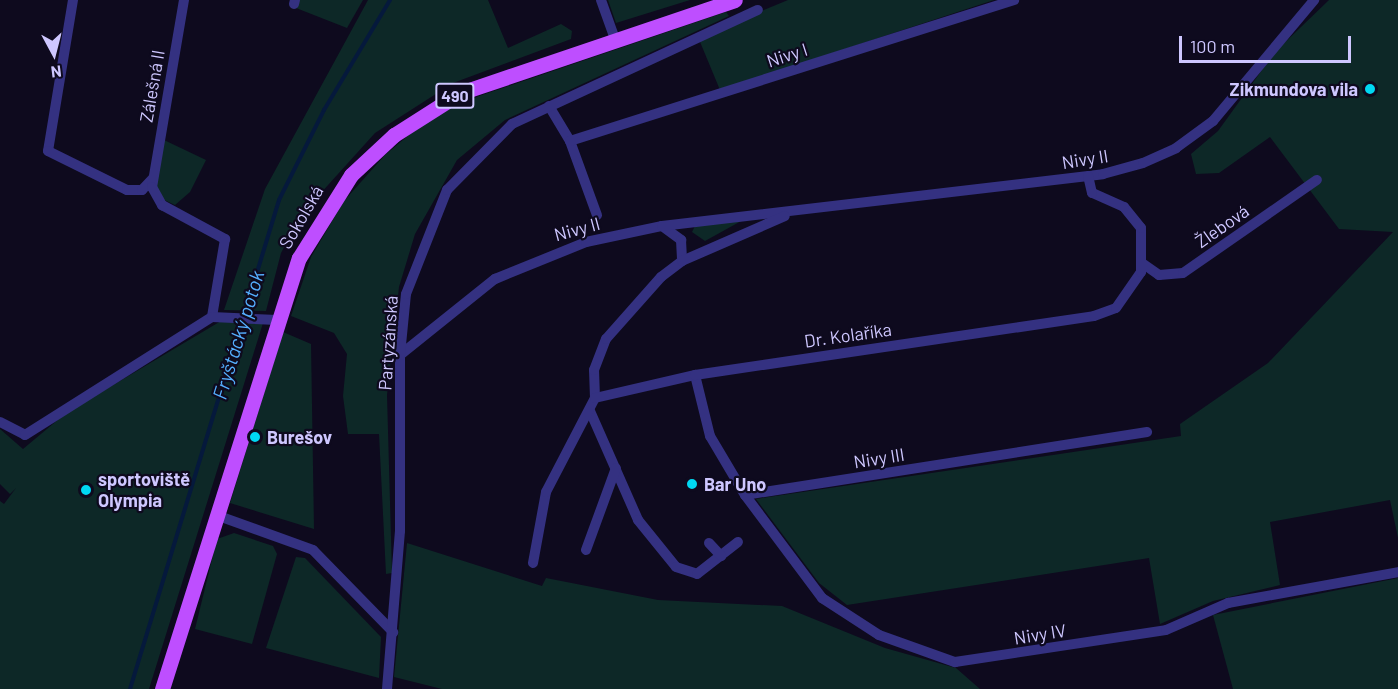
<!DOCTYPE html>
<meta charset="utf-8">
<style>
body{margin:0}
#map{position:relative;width:1398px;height:689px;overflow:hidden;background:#0e0a1e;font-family:Barlow,sans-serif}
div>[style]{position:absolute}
.green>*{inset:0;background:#0d2827}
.stream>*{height:4px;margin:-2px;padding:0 2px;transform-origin:2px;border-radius:2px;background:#05193c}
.street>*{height:10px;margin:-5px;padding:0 5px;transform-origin:5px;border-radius:5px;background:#343181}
.primary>*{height:15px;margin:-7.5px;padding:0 7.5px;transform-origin:7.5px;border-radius:7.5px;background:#be4eff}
.dots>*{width:16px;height:16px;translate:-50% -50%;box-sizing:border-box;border:3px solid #0e0a1e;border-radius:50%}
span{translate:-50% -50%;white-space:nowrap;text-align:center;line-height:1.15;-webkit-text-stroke:4.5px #0e0a1e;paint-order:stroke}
.shield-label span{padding:2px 4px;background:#0e0a1e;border:2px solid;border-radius:4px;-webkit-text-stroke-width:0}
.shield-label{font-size:16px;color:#cec7ff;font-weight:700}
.street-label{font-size:18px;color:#cec7ff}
.poi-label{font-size:18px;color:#cec7ff;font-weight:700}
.right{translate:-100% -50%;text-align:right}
.left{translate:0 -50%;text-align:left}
.water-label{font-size:20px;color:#55afff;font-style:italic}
.north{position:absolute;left:24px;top:24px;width:60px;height:60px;-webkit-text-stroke:4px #0e0a1e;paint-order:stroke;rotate:173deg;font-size:16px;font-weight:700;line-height:24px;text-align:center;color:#cec7ff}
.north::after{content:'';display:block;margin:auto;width:21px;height:27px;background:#cec7ff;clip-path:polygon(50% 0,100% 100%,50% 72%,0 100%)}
.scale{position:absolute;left:1179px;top:36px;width:172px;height:27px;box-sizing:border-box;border:3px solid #cec7ff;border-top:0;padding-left:8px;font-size:18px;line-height:21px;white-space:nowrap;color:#cec7ff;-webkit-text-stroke:4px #0e0a1e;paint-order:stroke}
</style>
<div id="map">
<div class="green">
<div style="clip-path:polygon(298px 0,363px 0,347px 28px,296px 8px)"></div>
<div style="clip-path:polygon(368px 0,488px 0,508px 48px,561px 24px,572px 31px,571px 39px,453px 83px,375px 133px,301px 215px,281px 253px,266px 311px,224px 310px,265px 189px)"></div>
<div style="clip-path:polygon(608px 0,690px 0,616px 23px)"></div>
<div style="clip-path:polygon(788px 0,994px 0,720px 90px,698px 37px)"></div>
<div style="clip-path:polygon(1329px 0,1398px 0,1398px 538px,1390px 500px,1270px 522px,1280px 585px,1213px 601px,1160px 624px,1149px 558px,847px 605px,819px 583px,756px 499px,1181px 436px,1180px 424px,1268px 363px,1393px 232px,1339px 229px,1270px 137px,1219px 173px,1196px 174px,1191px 154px,1218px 131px,1275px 52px)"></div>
<div style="clip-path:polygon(726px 12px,729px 16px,505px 120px,457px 160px,415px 234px,399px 287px,387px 395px,392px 573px,386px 574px,379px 434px,348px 434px,343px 396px,347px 354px,334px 333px,291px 316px,311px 257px,344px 201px,385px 155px,428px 119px,479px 96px)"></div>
<div style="clip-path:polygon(164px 140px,206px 160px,190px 192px,175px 205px,160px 198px,156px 184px)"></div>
<div style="clip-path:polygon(743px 220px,705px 241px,692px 232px,695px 226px)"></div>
<div style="clip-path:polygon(221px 321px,263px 323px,149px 689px,0 689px,0 501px,4px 504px,16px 488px,10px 494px,0 484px,0 429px,23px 449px,66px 413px)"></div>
<div style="clip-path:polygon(283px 332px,311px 344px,314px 529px,230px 503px)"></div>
<div style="clip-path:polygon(234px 533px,273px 546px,277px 554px,252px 644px,195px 629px,217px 539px)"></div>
<div style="clip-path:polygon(407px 543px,542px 586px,546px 578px,658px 600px,782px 606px,885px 648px,956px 668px,980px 689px,442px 689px,394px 677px)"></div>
<div style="clip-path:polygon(296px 557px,305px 558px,381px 637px,379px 678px,266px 648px)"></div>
<div style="clip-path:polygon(1398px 578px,1398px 689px,1233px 689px,1213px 615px)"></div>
</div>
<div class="stream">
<div style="left:130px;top:689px;width:511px;rotate:-73.05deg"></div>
<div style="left:279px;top:200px;width:101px;rotate:-63.4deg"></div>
<div style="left:324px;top:110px;width:128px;rotate:-59deg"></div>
</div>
<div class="street">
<div style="left:73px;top:0;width:153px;rotate:99.4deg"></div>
<div style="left:48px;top:151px;width:88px;rotate:26.3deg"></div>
<div style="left:127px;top:190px;width:15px"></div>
<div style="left:142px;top:190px;width:16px;rotate:-47deg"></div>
<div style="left:184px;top:0;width:190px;rotate:99.7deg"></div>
<div style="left:152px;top:187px;width:21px;rotate:61deg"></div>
<div style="left:162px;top:205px;width:72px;rotate:28.4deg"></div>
<div style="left:225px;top:239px;width:79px;rotate:99.5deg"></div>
<div style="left:601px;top:0;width:41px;rotate:70.3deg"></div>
<div style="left:294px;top:4px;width:4px;rotate:-76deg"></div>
<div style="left:549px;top:106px;width:41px;rotate:59deg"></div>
<div style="left:570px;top:141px;width:79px;rotate:70deg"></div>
<div style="left:570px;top:141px;width:466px;rotate:-17.6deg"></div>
<div style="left:662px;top:226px;width:24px;rotate:36deg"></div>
<div style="left:681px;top:240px;width:21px;rotate:87deg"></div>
<div style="left:1142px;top:263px;width:21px;rotate:35deg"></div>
<div style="left:1159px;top:275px;width:24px;rotate:-5deg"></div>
<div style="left:1183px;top:273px;width:163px;rotate:-34.8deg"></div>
<div style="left:400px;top:355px;width:122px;rotate:-38.7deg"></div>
<div style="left:495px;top:279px;width:98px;rotate:-22.1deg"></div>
<div style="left:586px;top:242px;width:78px;rotate:-11.9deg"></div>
<div style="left:662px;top:226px;width:444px;rotate:-6.7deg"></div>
<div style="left:1103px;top:174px;width:41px;rotate:-15.4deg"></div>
<div style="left:1143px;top:163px;width:36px;rotate:-24deg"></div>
<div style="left:1176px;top:148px;width:46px;rotate:-36.1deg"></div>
<div style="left:1213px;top:121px;width:158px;rotate:-50.1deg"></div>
<div style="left:695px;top:375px;width:63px;rotate:76.2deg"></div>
<div style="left:710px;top:436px;width:69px;rotate:59.3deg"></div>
<div style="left:745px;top:495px;width:407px;rotate:-8.9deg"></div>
<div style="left:595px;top:398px;width:28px;rotate:-92deg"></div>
<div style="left:594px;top:370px;width:33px;rotate:-69deg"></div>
<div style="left:606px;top:339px;width:83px;rotate:-48.4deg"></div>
<div style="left:661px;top:277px;width:26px;rotate:-37deg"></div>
<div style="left:682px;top:261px;width:112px;rotate:-23.6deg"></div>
<div style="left:590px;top:411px;width:119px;rotate:66.2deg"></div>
<div style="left:638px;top:520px;width:60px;rotate:51deg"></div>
<div style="left:676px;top:567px;width:22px;rotate:18deg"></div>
<div style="left:697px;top:574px;width:52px;rotate:-38deg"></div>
<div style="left:0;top:422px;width:28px;rotate:27deg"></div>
<div style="left:25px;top:435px;width:221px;rotate:-32.3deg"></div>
<div style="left:212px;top:317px;width:65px;rotate:2.6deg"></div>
<div style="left:745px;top:495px;width:129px;rotate:53.2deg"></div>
<div style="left:822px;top:598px;width:68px;rotate:33deg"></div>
<div style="left:879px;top:635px;width:81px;rotate:19.6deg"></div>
<div style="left:955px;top:662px;width:213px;rotate:-8.6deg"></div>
<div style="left:1166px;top:630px;width:68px;rotate:-23.5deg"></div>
<div style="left:1228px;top:603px;width:173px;rotate:-10.3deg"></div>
<div style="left:216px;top:515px;width:103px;rotate:19.8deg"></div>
<div style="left:313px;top:550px;width:115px;rotate:45.7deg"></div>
<div style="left:709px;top:543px;width:18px;rotate:47deg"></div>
<div style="left:586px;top:550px;width:87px;rotate:-69.9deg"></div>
<div style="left:533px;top:563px;width:72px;rotate:-79.6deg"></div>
<div style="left:546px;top:492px;width:106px;rotate:-62.5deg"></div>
<div style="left:595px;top:398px;width:103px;rotate:-13deg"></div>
<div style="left:695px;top:375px;width:403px;rotate:-8.4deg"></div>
<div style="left:1094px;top:316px;width:23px;rotate:-20deg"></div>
<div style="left:1116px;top:308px;width:44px;rotate:-55.2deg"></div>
<div style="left:1141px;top:272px;width:44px;rotate:-90deg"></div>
<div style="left:1141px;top:228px;width:27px;rotate:-129deg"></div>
<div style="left:1124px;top:207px;width:35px;rotate:-156deg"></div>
<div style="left:1092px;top:193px;width:17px;rotate:-103deg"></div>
<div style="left:387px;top:689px;width:159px;rotate:-85.3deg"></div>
<div style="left:400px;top:531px;width:176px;rotate:-90deg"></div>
<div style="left:400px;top:355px;width:61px;rotate:-84.4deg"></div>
<div style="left:406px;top:294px;width:112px;rotate:-68.5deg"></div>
<div style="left:447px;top:190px;width:93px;rotate:-45.4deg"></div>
<div style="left:512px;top:124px;width:271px;rotate:-24.9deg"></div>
</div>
<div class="primary">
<div style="left:162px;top:689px;width:452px;rotate:-72.4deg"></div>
<div style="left:299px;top:258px;width:98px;rotate:-57.9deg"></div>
<div style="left:351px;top:175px;width:59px;rotate:-42.9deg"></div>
<div style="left:394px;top:135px;width:78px;rotate:-32.5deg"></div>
<div style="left:460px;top:93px;width:290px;rotate:-18.7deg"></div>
</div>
<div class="dots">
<div style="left:1370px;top:89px;background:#00d8f2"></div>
<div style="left:255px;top:437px;background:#00d8f2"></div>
<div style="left:692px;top:484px;background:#00d8f2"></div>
<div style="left:86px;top:490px;background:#00d8f2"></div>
</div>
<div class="shield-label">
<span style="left:455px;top:96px">490</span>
</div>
<div class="street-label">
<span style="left:787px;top:55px;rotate:-18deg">Nivy I</span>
<span style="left:152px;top:86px;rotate:-80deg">Zálešná II</span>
<span style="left:1085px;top:159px;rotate:-9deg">Nivy II</span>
<span style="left:301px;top:217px;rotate:-60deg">Sokolská</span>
<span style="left:1222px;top:226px;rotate:-35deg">Žlebová</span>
<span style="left:577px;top:229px;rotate:-15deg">Nivy II</span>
<span style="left:848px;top:335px;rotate:-8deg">Dr. Kolaříka</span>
<span style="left:388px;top:343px;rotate:-86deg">Partyzánská</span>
<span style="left:879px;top:458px;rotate:-9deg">Nivy III</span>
<span style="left:1040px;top:634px;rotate:-9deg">Nivy IV</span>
</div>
<div class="poi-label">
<span class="right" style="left:1358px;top:89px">Zikmundova vila</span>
<span class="left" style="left:267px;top:437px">Burešov</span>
<span class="left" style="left:98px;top:490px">sportoviště<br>Olympia</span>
<span class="left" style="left:704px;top:484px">Bar Uno</span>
</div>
<div class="water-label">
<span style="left:238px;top:335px;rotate:-73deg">Fryštácký potok</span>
</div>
<div class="north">N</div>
<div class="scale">100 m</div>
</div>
